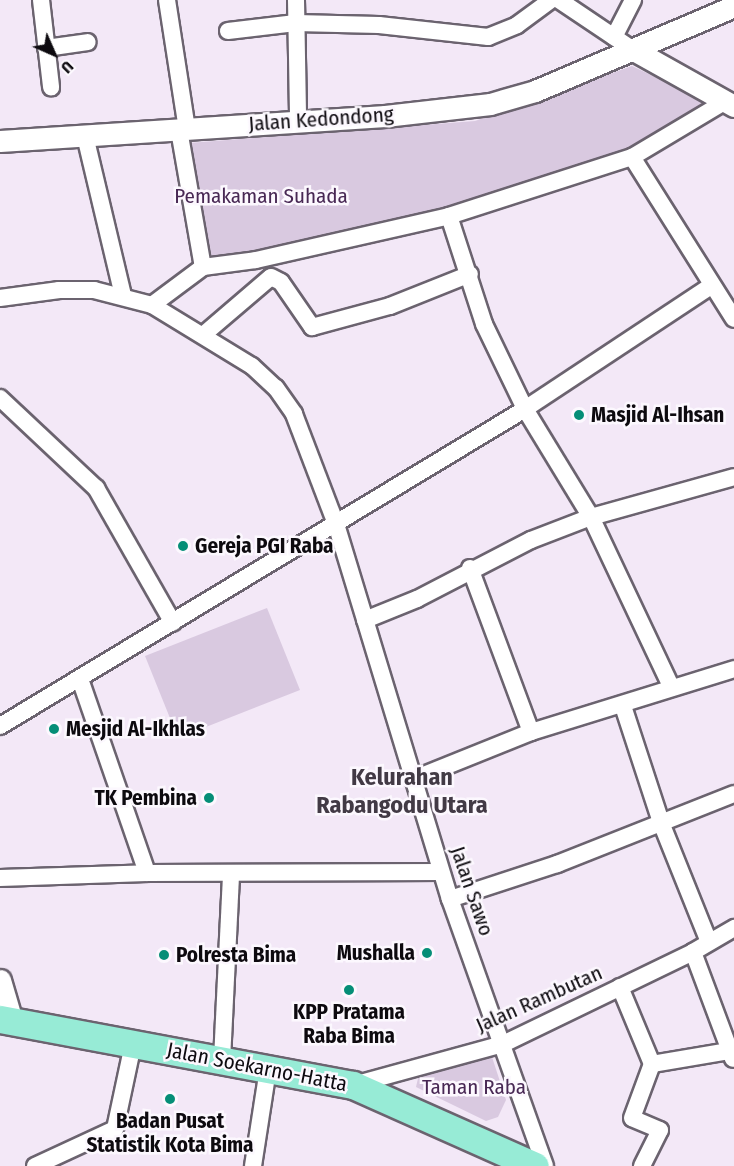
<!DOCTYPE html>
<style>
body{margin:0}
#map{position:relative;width:734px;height:1166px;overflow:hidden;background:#f3e8f7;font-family:"Fira Sans Condensed",sans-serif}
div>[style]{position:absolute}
.green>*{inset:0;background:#d9c9e0}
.roads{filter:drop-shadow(2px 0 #6b636f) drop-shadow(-2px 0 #6b636f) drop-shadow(0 2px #6b636f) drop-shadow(0 -2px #6b636f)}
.minor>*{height:16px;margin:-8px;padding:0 8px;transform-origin:8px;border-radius:8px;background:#fff}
.tertiary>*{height:21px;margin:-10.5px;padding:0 10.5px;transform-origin:10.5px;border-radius:10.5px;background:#fff}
.trunk>*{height:27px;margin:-13.5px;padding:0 13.5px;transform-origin:13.5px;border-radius:13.5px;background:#97ebd6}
.dots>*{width:16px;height:16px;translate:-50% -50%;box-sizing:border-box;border:3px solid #fcf8fe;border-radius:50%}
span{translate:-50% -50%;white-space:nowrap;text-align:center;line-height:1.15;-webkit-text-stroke:5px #fcf8fe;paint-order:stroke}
.street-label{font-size:21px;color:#0d0a0f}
.park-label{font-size:21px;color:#482854}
.poi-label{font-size:21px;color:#0d0a0f;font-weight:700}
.left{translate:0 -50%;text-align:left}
.right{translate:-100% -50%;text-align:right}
.quarter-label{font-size:24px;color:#423a45;font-weight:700}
.north{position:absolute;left:24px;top:24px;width:60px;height:60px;-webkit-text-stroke:4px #fcf8fe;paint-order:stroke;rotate:135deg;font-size:16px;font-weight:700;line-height:24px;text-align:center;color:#0d0a0f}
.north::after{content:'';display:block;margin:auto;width:21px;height:27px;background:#0d0a0f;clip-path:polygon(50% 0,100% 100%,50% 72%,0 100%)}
</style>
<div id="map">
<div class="green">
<div style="clip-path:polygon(632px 66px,708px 102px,621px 157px,436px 215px,208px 263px,189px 143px,475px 121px)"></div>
<div style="clip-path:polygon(267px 608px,300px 690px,178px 738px,145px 656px)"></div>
<div style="clip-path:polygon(492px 1057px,506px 1100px,498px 1117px,486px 1121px,416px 1087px,419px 1074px)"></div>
</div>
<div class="roads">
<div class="minor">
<div style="left:41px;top:0;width:88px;rotate:83.4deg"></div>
<div style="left:167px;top:0;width:131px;rotate:81.2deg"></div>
<div style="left:296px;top:0;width:120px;rotate:89deg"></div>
<div style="left:559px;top:0;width:88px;rotate:33.9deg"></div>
<div style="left:228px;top:31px;width:68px;rotate:-6.7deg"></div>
<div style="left:296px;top:23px;width:83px;rotate:1.4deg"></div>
<div style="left:379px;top:25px;width:110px;rotate:6.3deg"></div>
<div style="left:488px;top:37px;width:31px;rotate:-22deg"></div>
<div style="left:517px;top:25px;width:42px;rotate:-36.3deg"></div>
<div style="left:614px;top:37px;width:42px;rotate:-62.8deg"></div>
<div style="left:46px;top:48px;width:42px;rotate:-8.1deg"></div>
<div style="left:726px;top:101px;width:109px;rotate:149.2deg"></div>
<div style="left:632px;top:157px;width:191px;rotate:57.8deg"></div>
<div style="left:179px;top:130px;width:139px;rotate:80.1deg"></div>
<div style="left:85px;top:136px;width:163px;rotate:76.6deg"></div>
<div style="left:449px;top:216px;width:114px;rotate:72deg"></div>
<div style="left:484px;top:324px;width:94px;rotate:64.2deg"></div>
<div style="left:525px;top:409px;width:127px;rotate:58.6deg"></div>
<div style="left:591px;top:517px;width:189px;rotate:64.7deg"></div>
<div style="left:0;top:298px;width:60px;rotate:-7.7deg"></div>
<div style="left:59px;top:290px;width:35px"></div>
<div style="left:94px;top:290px;width:60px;rotate:14.5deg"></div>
<div style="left:152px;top:305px;width:117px;rotate:31.4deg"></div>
<div style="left:252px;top:366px;width:33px;rotate:43deg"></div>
<div style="left:276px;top:388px;width:32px;rotate:55deg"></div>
<div style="left:294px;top:414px;width:118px;rotate:69.1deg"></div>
<div style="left:336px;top:524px;width:392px;rotate:73.1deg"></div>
<div style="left:450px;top:899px;width:283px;rotate:70.4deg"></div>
<div style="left:152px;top:305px;width:64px;rotate:-36.7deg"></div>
<div style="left:203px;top:267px;width:53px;rotate:-7.5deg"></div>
<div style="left:256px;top:260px;width:198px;rotate:-12.8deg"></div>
<div style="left:449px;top:216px;width:192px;rotate:-17.9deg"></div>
<div style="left:203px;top:335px;width:89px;rotate:-40.5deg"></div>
<div style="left:271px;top:277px;width:11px;rotate:27deg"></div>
<div style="left:281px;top:282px;width:55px;rotate:55.4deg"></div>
<div style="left:312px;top:327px;width:81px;rotate:-15.1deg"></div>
<div style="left:390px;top:306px;width:86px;rotate:-21.8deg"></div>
<div style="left:0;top:398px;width:132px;rotate:43.2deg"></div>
<div style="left:96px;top:488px;width:155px;rotate:60.3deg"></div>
<div style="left:470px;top:568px;width:175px;rotate:69.6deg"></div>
<div style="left:365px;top:620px;width:56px;rotate:-22deg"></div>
<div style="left:417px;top:599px;width:128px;rotate:-27.4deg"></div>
<div style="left:531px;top:540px;width:64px;rotate:-21deg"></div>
<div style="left:591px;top:517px;width:148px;rotate:-15.6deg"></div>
<div style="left:80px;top:679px;width:205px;rotate:70.9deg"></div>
<div style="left:623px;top:706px;width:125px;rotate:71.9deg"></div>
<div style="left:662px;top:825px;width:126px;rotate:68.1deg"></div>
<div style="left:0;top:726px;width:613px;rotate:-31.12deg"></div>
<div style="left:525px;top:409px;width:223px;rotate:-33.5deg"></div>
<div style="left:414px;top:779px;width:126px;rotate:-21.9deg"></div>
<div style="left:531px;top:732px;width:213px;rotate:-17.2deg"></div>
<div style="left:0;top:878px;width:147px;rotate:-1.9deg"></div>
<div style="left:147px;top:873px;width:294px;rotate:-0.2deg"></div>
<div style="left:450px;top:899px;width:113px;rotate:-18.1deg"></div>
<div style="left:557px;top:864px;width:190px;rotate:-21.6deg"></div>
<div style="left:693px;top:952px;width:114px;rotate:69.5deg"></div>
<div style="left:620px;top:987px;width:83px;rotate:67.4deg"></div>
<div style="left:652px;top:1064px;width:78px;rotate:-9.6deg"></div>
<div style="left:222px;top:1060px;width:187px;rotate:-87.2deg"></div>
<div style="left:353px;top:1085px;width:156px;rotate:-15.3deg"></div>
<div style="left:503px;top:1044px;width:211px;rotate:-25.8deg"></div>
<div style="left:693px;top:952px;width:48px;rotate:-30.3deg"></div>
<div style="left:35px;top:1166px;width:88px;rotate:-24.8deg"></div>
<div style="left:115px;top:1129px;width:87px;rotate:-78deg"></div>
<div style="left:253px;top:1166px;width:98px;rotate:-81.2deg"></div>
<div style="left:642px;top:1166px;width:40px;rotate:-63.4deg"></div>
<div style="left:660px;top:1130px;width:30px;rotate:-157deg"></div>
<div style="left:632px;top:1118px;width:58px;rotate:-69.7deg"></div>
</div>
<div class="tertiary">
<div style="left:632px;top:49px;width:117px;rotate:29.2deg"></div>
<div style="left:0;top:141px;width:386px;rotate:-3.7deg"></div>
<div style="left:385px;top:116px;width:106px;rotate:-6.5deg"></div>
<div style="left:490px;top:104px;width:47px;rotate:-16.1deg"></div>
<div style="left:535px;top:91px;width:216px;rotate:-23.1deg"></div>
<div style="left:0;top:980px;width:43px;rotate:73.7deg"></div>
</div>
<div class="trunk">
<div style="left:0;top:1019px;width:359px;rotate:10.6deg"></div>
<div style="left:353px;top:1085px;width:199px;rotate:24deg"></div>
</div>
</div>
<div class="dots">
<div style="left:579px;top:415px;background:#058e77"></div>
<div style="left:183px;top:546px;background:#058e77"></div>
<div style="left:54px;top:729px;background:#058e77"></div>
<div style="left:209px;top:798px;background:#058e77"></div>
<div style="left:427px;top:953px;background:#058e77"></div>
<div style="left:164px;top:955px;background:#058e77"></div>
<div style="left:349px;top:990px;background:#058e77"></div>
<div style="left:170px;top:1099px;background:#058e77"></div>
</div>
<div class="street-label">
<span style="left:321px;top:119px;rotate:-4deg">Jalan Kedondong</span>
<span style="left:472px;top:891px;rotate:71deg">Jalan Sawo</span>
<span style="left:539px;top:999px;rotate:-24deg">Jalan Rambutan</span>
<span style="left:257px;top:1067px;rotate:11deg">Jalan Soekarno-Hatta</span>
</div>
<div class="park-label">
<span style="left:261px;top:196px">Pemakaman Suhada</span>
<span style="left:474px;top:1087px">Taman Raba</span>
</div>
<div class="poi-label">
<span class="left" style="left:591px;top:415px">Masjid Al-Ihsan</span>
<span class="left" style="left:195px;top:546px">Gereja PGI Raba</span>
<span class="left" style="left:66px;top:729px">Mesjid Al-Ikhlas</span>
<span class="right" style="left:197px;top:798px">TK Pembina</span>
<span class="right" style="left:415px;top:953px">Mushalla</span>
<span class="left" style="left:176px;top:955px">Polresta Bima</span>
<span style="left:349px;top:1024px">KPP Pratama<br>Raba Bima</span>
<span style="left:170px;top:1133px">Badan Pusat<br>Statistik Kota Bima</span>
</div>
<div class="quarter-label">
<span style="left:402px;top:792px">Kelurahan<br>Rabangodu Utara</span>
</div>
<div class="north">U</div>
</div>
